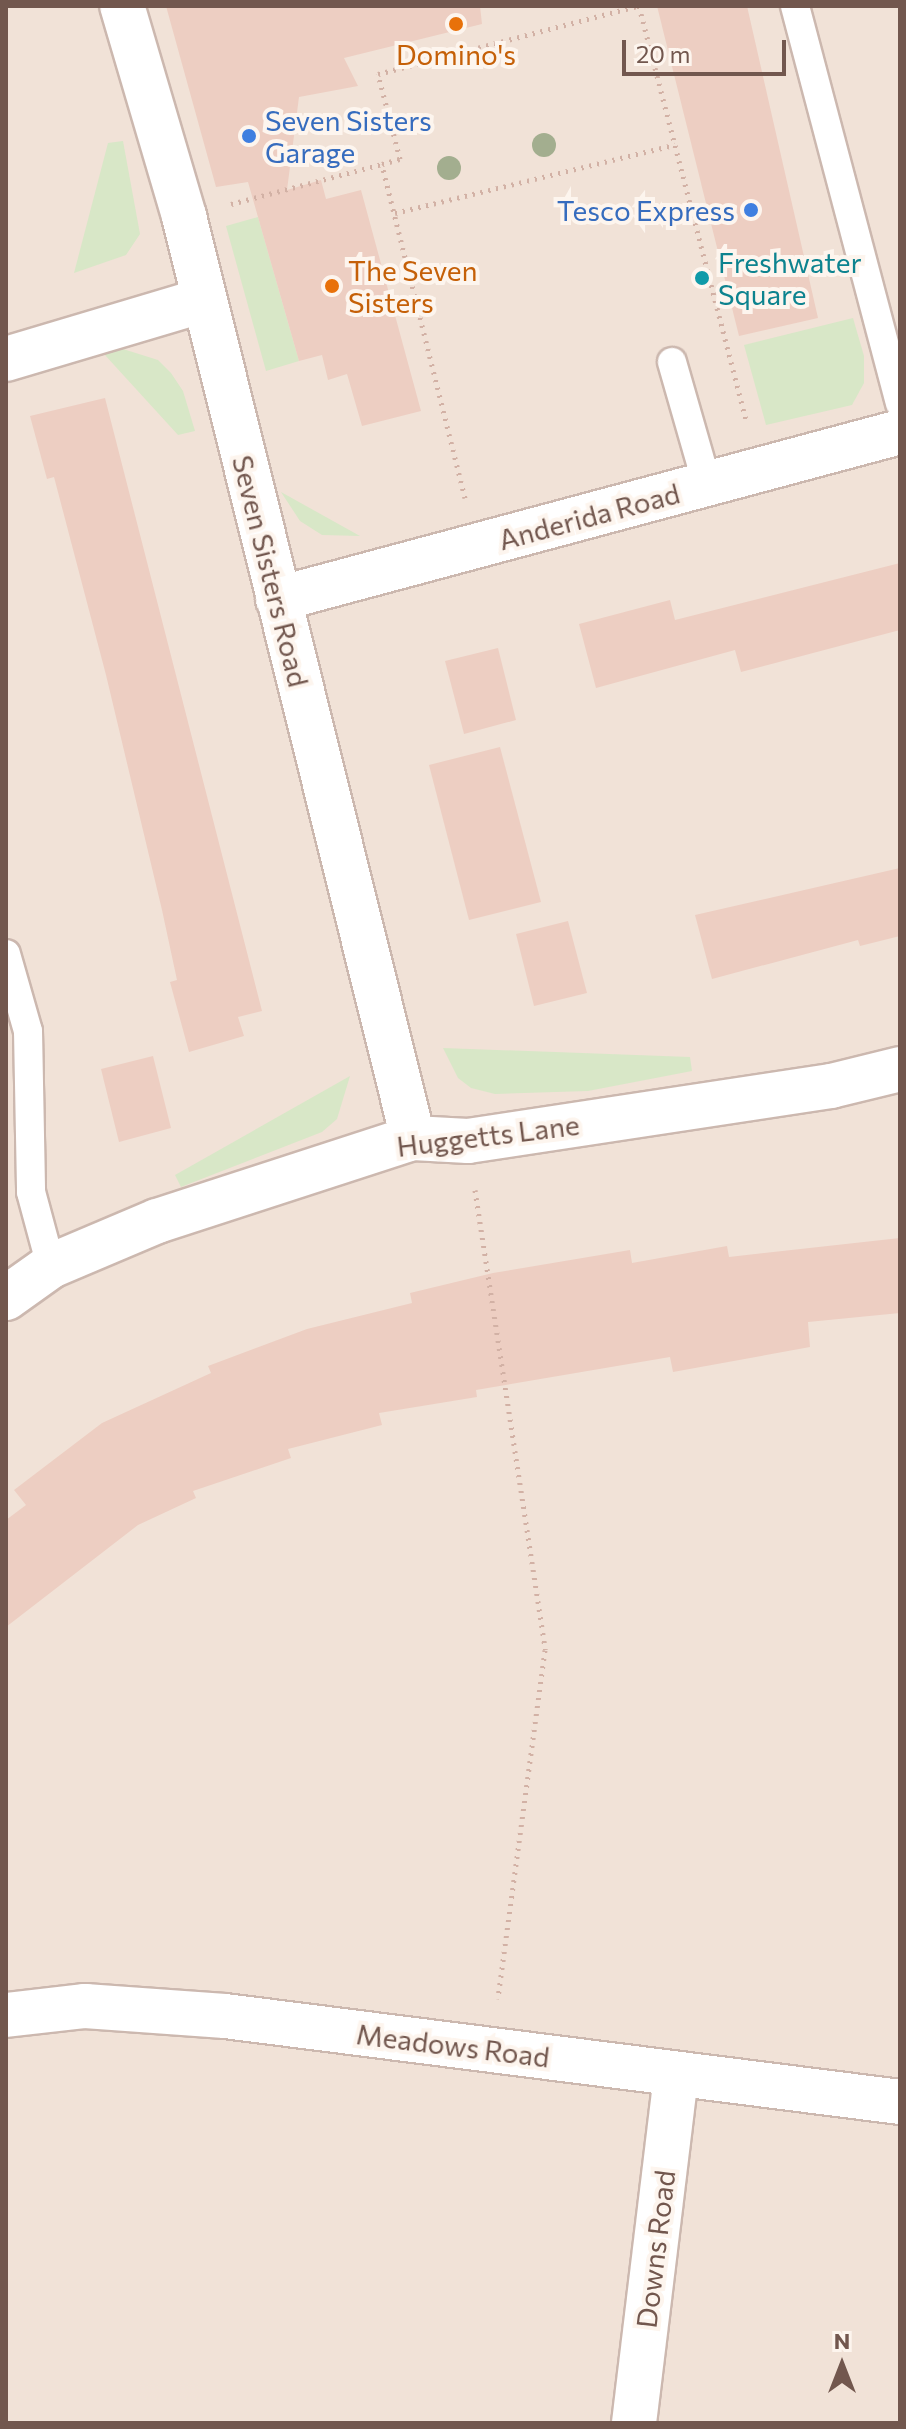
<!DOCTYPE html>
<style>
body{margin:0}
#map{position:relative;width:906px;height:2429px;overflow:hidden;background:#faf1e8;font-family:Commissioner,sans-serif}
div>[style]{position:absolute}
.residential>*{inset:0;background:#f1e2d7}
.green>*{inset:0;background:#d8e7c7}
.building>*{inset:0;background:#edcec2}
.path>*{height:5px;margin-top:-2.5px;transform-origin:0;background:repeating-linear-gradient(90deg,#d2b1a5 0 2px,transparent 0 8px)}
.roads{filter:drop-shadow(2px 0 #ccb8af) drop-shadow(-2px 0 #ccb8af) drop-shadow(0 2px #ccb8af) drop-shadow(0 -2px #ccb8af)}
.lane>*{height:28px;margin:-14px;padding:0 14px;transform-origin:14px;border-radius:14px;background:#fff}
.street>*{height:44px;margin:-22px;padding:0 22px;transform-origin:22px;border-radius:22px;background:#fff}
.secondary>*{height:44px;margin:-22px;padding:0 22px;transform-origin:22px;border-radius:22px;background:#fff}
.trees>*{width:24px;height:24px;margin:-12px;border-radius:50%;background:#a3ae8f}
.dots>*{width:22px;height:22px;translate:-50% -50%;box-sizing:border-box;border:4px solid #fdf5ee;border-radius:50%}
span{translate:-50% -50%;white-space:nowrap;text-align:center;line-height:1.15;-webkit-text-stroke:8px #fdf5ee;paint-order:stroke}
.food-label{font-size:28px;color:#c56008}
.left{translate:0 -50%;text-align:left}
.shop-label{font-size:28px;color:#366cbe}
.right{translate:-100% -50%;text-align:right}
.culture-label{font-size:28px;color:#0d838f}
.street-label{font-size:28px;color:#72574e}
.frame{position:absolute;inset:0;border:8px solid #72574e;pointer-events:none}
.north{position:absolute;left:802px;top:2325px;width:80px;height:80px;-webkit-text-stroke:6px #fdf5ee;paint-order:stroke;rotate:0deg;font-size:22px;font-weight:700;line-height:32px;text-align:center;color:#72574e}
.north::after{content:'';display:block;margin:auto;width:28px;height:36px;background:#72574e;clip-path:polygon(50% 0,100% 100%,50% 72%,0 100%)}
.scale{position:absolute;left:622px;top:40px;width:164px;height:36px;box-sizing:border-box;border:4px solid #72574e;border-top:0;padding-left:10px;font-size:24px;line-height:28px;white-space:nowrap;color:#72574e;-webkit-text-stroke:6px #fdf5ee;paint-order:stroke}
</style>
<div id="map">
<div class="residential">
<div style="clip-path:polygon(6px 6px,900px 6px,900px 2423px,6px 2423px)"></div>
</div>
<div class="green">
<div style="clip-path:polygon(123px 141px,140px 234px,126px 255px,74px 273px,108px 143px)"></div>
<div style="clip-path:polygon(258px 217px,299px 361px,266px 371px,226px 226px)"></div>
<div style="clip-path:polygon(853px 318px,864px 356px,864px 383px,852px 405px,766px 425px,744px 345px)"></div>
<div style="clip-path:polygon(123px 349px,158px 360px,171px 373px,183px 391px,195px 431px,178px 435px,104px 354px)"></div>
<div style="clip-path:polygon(281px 492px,360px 536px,322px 535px,300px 521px)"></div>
<div style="clip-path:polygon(443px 1048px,690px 1057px,692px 1071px,588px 1091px,495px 1094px,471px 1088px,458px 1078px)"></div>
<div style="clip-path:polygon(350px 1076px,337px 1119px,322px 1132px,181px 1187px,175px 1175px)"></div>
</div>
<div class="building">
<div style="clip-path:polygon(166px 6px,480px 6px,482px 24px,344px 58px,358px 86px,299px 97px,287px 190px,321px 180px,326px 199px,361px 190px,421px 411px,362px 426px,347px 374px,328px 380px,322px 355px,299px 361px,248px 182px,216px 187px)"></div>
<div style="clip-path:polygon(657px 6px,747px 6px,818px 318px,739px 336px)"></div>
<div style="clip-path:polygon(105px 398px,262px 1011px,238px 1017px,244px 1036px,189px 1052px,170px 982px,177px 980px,162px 910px,106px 675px,54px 477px,47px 479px,30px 416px)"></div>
<div style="clip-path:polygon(900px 563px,900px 630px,741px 672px,735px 650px,596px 688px,579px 624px,670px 600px,675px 620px)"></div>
<div style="clip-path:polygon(498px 648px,516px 720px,464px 734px,445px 661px)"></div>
<div style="clip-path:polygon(500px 747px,541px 902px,469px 920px,429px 765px)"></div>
<div style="clip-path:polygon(900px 868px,900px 936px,860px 946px,858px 940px,712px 979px,695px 915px)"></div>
<div style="clip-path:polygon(568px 921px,587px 993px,534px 1006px,516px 934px)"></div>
<div style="clip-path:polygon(153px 1056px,171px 1128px,119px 1142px,101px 1069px)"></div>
<div style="clip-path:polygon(900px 1238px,900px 1313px,808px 1322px,810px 1347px,673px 1372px,670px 1357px,476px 1390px,477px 1397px,379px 1413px,382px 1425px,288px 1449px,291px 1458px,193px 1491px,196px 1498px,138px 1525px,6px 1627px,6px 1520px,26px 1505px,14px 1490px,102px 1423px,211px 1373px,208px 1366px,307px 1329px,412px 1303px,410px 1293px,493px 1273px,630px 1250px,632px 1263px,727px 1246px,729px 1257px)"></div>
</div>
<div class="path">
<div style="left:639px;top:6px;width:431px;rotate:75.5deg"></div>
<div style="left:231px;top:204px;width:156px;rotate:-14.8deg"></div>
<div style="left:395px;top:213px;width:288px;rotate:-13.7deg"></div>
<div style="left:465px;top:498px;width:344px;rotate:-104deg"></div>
<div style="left:382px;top:164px;width:19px;rotate:-16deg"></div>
<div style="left:400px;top:159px;width:88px;rotate:-104.5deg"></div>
<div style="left:378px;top:74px;width:269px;rotate:-14.7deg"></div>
<div style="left:475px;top:1190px;width:465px;rotate:81.3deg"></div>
<div style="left:545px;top:1650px;width:352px;rotate:97.7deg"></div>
</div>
<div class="roads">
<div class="lane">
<div style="left:795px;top:6px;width:411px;rotate:75.2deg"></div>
<div style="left:672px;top:362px;width:127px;rotate:74deg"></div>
<div style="left:6px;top:954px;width:80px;rotate:74.1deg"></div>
<div style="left:28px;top:1031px;width:161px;rotate:88.9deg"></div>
<div style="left:31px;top:1192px;width:77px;rotate:74.9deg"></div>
</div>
<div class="street">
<div style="left:6px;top:359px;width:207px;rotate:-16.6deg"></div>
<div style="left:278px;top:599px;width:644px;rotate:-15.03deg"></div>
<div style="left:413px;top:1138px;width:55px;rotate:3.1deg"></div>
<div style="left:468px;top:1141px;width:367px;rotate:-8.6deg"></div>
<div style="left:831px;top:1086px;width:71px;rotate:-13.8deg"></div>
<div style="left:6px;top:2015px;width:80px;rotate:-6.5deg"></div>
<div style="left:85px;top:2006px;width:140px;rotate:4.1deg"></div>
<div style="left:225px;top:2016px;width:680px;rotate:7.26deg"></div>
<div style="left:634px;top:2423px;width:351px;rotate:-83.1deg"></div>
</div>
<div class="secondary">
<div style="left:6px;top:1298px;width:55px;rotate:-35.4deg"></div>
<div style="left:51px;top:1266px;width:115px;rotate:-23deg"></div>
<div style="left:157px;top:1221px;width:269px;rotate:-18deg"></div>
<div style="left:413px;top:1138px;width:950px;rotate:-103.95deg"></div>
<div style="left:184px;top:216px;width:219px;rotate:-106.4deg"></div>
</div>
</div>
<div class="trees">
<div style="left:544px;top:145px"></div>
<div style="left:449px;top:168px"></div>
</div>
<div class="dots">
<div style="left:456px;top:24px;background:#e8710a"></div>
<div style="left:249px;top:136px;background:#3f7fe0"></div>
<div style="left:751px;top:210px;background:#3f7fe0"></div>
<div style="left:702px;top:278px;background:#0f9aa8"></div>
<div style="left:332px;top:286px;background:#e8710a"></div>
</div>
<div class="food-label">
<span style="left:456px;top:54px">Domino's</span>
<span class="left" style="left:348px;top:286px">The Seven<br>Sisters</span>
</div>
<div class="shop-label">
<span class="left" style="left:265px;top:136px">Seven Sisters<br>Garage</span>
<span class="right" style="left:735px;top:210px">Tesco Express</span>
</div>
<div class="culture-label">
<span class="left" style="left:718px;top:278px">Freshwater<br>Square</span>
</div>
<div class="street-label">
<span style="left:589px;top:516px;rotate:-15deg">Anderida Road</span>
<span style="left:271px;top:571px;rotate:76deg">Seven Sisters Road</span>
<span style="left:488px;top:1135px;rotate:-7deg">Huggetts Lane</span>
<span style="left:453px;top:2045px;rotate:7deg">Meadows Road</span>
<span style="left:655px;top:2249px;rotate:-83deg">Downs Road</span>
</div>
<div class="frame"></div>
<div class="north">N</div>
<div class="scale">20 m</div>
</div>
